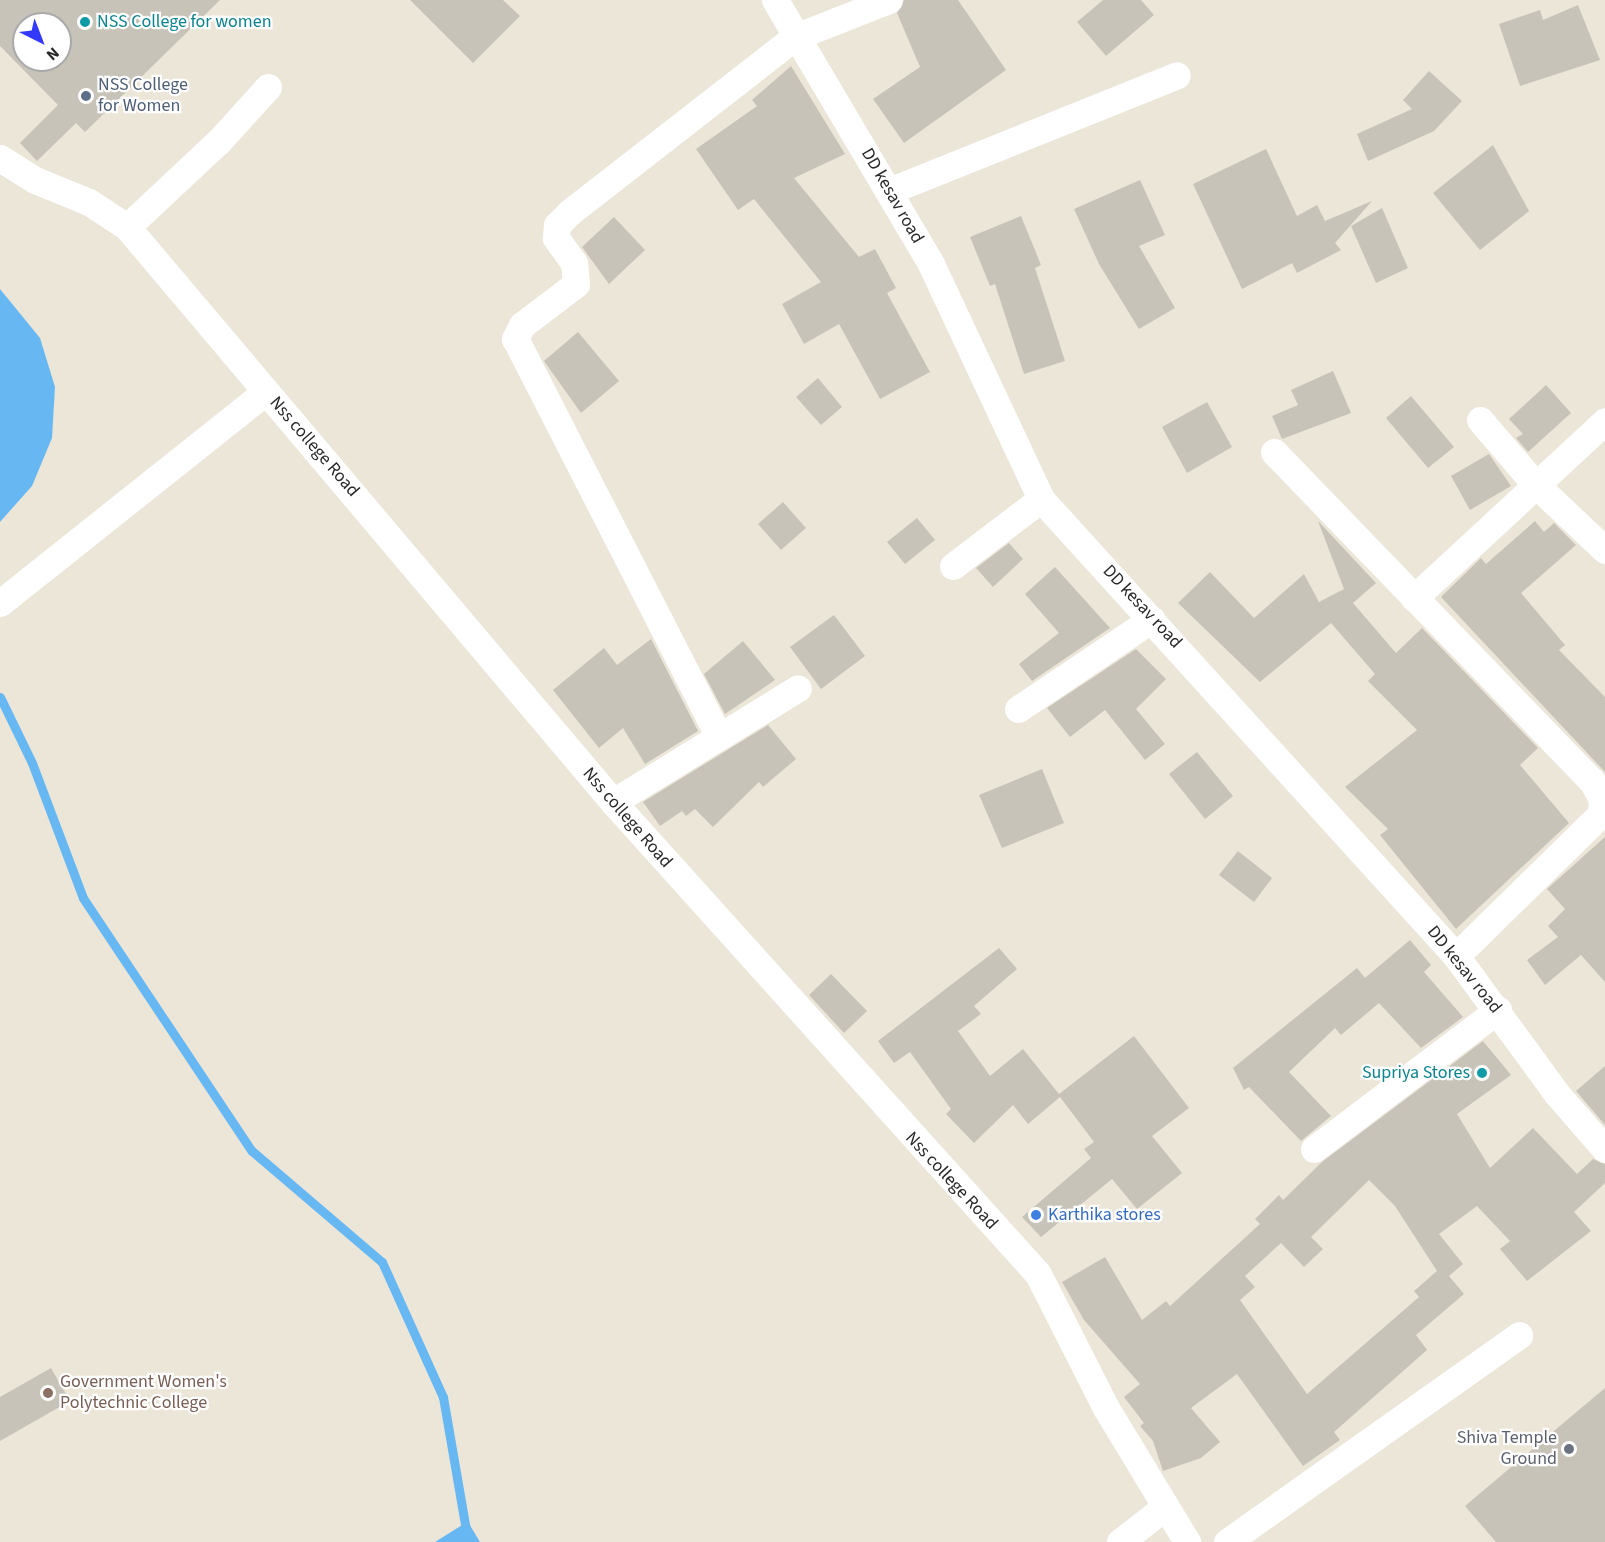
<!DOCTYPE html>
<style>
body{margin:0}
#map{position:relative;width:1605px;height:1542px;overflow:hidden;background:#ece6d9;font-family:"Source Sans 3",sans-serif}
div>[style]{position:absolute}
.water>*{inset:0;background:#67b8f2}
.stream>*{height:9px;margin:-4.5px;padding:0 4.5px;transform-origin:4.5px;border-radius:4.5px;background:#67b8f2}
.building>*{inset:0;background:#c7c3b9}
.street>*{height:27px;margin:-13.5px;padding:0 13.5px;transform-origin:13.5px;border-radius:13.5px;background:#fff}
.dots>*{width:16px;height:16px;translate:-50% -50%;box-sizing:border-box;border:3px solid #fff;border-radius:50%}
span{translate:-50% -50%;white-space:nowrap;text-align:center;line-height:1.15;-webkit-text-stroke:4.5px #fff;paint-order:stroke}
.culture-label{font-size:18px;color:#0d838f}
.left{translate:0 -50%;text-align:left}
.right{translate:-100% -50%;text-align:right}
.service-label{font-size:18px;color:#4e5e75}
.street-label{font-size:18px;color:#282828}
.shop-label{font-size:18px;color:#366cbe}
.education-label{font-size:18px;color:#785e54}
.worship-label{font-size:18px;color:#5b616d}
.north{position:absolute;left:12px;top:12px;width:60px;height:60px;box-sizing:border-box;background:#fff;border:2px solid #a9a9a9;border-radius:50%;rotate:138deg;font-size:16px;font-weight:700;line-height:24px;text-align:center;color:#282828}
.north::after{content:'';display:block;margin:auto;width:21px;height:27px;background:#3339ff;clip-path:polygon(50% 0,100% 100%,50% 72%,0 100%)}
</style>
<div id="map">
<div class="water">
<div style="clip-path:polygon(0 289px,40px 338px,55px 387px,52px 438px,32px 486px,0 522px)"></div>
<div style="clip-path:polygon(468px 1522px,480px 1542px,435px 1542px,467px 1522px)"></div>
</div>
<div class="stream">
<div style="left:0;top:697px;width:73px;rotate:64.1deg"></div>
<div style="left:32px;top:763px;width:144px;rotate:69.3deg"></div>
<div style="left:83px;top:898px;width:304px;rotate:56.3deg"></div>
<div style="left:252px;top:1151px;width:171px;rotate:40.5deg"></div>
<div style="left:382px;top:1262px;width:148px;rotate:65.7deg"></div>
<div style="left:443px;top:1397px;width:147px;rotate:80.2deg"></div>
</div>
<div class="building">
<div style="clip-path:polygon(evenodd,0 0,220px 0,85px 132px,76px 123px,37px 161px,20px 143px,58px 105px,0 46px,0 0,24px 24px,60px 24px,60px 60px,24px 60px,24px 24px)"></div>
<div style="clip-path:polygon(410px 0,503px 0,520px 16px,473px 63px)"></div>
<div style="clip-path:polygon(904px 0,958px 0,1006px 70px,904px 143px,873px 99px,920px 67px,897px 13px)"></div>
<div style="clip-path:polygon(1103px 0,1141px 0,1154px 15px,1106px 56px,1077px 22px)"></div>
<div style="clip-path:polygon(1578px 5px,1600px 60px,1520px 86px,1499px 24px,1540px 10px,1543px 20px)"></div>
<div style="clip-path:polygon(791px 66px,845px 154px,794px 178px,859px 257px,875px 249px,896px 288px,887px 293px,930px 372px,880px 399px,839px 324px,804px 344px,782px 304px,821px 282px,754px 199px,738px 210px,696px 149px,757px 106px,752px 100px)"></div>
<div style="clip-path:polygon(1429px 71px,1462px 101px,1434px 131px,1368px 161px,1357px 134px,1412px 109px,1403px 100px)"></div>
<div style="clip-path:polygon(1493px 145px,1529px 211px,1480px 250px,1433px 193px)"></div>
<div style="clip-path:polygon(1266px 149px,1297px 216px,1317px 205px,1325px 221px,1372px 201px,1335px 243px,1341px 250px,1297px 273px,1292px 263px,1242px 289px,1193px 184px)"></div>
<div style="clip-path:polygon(1140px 180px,1165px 235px,1139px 246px,1175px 308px,1139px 329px,1099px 264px,1074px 209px)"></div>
<div style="clip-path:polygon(1382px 208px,1408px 268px,1376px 283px,1351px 226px)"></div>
<div style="clip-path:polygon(1021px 216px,1041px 265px,1035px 268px,1065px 361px,1024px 374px,995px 284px,990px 286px,970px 237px)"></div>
<div style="clip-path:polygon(614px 217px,645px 250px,609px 284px,582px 247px)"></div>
<div style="clip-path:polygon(578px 332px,619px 381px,581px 413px,544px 361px)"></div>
<div style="clip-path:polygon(1333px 371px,1351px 413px,1282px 439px,1272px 416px,1298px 405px,1291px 390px)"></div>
<div style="clip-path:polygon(818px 378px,842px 407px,821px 425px,796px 397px)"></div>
<div style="clip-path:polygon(1546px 385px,1571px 413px,1528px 452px,1516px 438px,1523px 434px,1509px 419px)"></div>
<div style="clip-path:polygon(1411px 396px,1454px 447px,1428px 468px,1386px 418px)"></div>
<div style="clip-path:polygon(1207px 402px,1232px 447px,1187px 473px,1162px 427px)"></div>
<div style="clip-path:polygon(1489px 454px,1511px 486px,1470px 510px,1451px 476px)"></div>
<div style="clip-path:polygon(783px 502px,806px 528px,781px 550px,758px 524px)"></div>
<div style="clip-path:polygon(917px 518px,935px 540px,905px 564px,887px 542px)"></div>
<div style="clip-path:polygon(1318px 521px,1376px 583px,1353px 603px,1396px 653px,1422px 628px,1538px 748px,1520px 765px,1569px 823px,1456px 929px,1380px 835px,1388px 829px,1345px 787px,1417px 730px,1368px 681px,1375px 674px,1331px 623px,1260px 682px,1178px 603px,1210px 572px,1254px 618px,1304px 574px,1319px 602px,1344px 589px)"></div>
<div style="clip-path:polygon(1535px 521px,1544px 532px,1554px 523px,1576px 545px,1521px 593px,1565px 645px,1559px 650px,1605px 697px,1605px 772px,1441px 597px,1481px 558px,1486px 564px)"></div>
<div style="clip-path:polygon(1009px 543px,1023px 559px,993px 587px,976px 568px)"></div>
<div style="clip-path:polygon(1055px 567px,1110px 628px,1032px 681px,1019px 664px,1059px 633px,1025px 594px)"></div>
<div style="clip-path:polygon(834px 615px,865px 656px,821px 689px,790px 647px)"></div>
<div style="clip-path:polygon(651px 639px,698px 731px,645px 764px,623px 728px,599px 748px,553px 690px,604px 648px,617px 665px)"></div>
<div style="clip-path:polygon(743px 641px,775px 680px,725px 714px,704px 674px)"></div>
<div style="clip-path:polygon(1136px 649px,1166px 679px,1136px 709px,1165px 744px,1145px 760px,1105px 710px,1070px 737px,1047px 708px)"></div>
<div style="clip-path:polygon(768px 725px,796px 759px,763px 787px,759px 782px,713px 827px,695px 809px,686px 816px,682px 811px,660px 826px,643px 802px)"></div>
<div style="clip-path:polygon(1197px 752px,1233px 796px,1205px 819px,1169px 774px)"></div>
<div style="clip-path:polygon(1042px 769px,1064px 823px,1002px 848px,979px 795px)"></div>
<div style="clip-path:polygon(1605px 837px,1605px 982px,1581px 955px,1545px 985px,1527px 960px,1558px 937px,1548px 926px,1565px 909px,1547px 889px)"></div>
<div style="clip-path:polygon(1238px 851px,1272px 878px,1254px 902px,1219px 875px)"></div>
<div style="clip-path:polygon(1410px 940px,1431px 965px,1424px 972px,1463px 1017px,1421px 1048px,1379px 1003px,1341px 1035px,1335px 1028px,1289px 1072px,1331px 1116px,1301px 1141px,1249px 1087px,1244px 1090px,1233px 1068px,1357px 968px,1365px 978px)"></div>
<div style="clip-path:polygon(999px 948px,1017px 969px,974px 1006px,981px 1014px,958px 1031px,990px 1076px,1023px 1049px,1059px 1094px,1134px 1036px,1189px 1108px,1152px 1136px,1182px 1173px,1137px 1209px,1112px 1179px,1041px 1237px,1022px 1217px,1091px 1158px,1084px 1149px,1094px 1142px,1060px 1097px,1028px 1124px,1013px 1105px,974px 1143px,946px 1114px,951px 1109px,910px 1052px,894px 1063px,878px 1041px)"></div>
<div style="clip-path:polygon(831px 974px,867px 1011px,844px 1033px,809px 995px)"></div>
<div style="clip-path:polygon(evenodd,1483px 1041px,1511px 1075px,1457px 1114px,1490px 1168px,1533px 1128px,1577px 1174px,1593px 1159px,1605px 1164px,1605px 1183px,1574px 1212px,1591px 1231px,1527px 1281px,1500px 1249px,1510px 1241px,1477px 1206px,1439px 1234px,1463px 1264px,1449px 1276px,1464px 1294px,1416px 1335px,1427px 1350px,1334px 1432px,1340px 1440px,1303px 1466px,1237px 1374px,1191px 1408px,1220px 1442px,1201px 1458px,1163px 1471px,1153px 1441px,1140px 1426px,1144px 1423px,1124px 1397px,1140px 1384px,1084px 1320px,1062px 1282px,1105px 1257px,1142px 1320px,1166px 1301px,1170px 1306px,1260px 1224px,1255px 1219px,1279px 1195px,1283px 1200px,1322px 1162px,1483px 1041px,1369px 1180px,1395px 1206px,1437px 1271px,1414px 1291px,1419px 1297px,1307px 1394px,1240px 1300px,1255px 1287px,1245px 1276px,1281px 1243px,1304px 1267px,1323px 1249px,1311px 1237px,1369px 1180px)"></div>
<div style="clip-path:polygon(1605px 1066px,1605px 1125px,1576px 1091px)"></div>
<div style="clip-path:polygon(51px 1368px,70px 1401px,0 1441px,0 1397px)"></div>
<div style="clip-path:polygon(1605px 1388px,1605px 1542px,1496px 1542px,1465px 1506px)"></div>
</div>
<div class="street">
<div style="left:775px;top:0;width:307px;rotate:59.4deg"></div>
<div style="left:931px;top:264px;width:259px;rotate:64.9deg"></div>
<div style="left:1041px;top:499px;width:617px;rotate:47.76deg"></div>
<div style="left:1456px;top:956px;width:171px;rotate:53.8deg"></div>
<div style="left:1557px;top:1094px;width:73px;rotate:48.9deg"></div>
<div style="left:0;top:158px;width:41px;rotate:32.2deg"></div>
<div style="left:35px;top:180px;width:58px;rotate:22.2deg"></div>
<div style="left:89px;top:202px;width:45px;rotate:33.3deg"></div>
<div style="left:127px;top:227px;width:753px;rotate:49.79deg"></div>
<div style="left:613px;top:802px;width:635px;rotate:48deg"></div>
<div style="left:1038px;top:1274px;width:150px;rotate:63.1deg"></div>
<div style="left:1106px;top:1408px;width:157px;rotate:58.8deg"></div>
<div style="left:889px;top:191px;width:310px;rotate:-21.9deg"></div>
<div style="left:127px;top:227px;width:126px;rotate:-43.1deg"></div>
<div style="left:219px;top:141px;width:73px;rotate:-47.8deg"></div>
<div style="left:1480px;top:420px;width:84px;rotate:49.3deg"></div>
<div style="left:1535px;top:484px;width:96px;rotate:43.3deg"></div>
<div style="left:1274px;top:452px;width:458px;rotate:46deg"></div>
<div style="left:1592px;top:781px;width:21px;rotate:61deg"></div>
<div style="left:1602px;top:799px;width:15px;rotate:94deg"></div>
<div style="left:1601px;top:814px;width:203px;rotate:135.6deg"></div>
<div style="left:953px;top:566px;width:111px;rotate:-37.3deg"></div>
<div style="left:1414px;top:598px;width:260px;rotate:-42.8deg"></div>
<div style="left:0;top:603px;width:339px;rotate:-38.5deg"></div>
<div style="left:1018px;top:709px;width:161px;rotate:-33.9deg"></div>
<div style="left:718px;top:735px;width:445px;rotate:-117.1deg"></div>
<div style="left:515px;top:339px;width:16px;rotate:-63deg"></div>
<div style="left:522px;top:325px;width:68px;rotate:-37.2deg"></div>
<div style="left:576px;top:284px;width:21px;rotate:-95deg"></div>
<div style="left:574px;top:263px;width:31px;rotate:-126deg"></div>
<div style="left:556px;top:238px;width:13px;rotate:-86deg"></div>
<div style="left:557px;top:225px;width:18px;rotate:-45deg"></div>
<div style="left:570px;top:212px;width:285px;rotate:-37.9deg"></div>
<div style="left:795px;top:37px;width:101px;rotate:-21.5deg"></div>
<div style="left:613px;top:802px;width:217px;rotate:-31.6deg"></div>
<div style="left:1314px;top:1149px;width:231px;rotate:-37.1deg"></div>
<div style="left:1120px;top:1542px;width:57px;rotate:-37.9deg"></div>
<div style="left:1227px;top:1542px;width:358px;rotate:-35.3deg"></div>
</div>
<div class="dots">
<div style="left:85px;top:22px;background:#0f9aa8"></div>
<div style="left:86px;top:96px;background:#5c6f8a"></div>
<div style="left:1482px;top:1073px;background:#0f9aa8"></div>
<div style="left:1036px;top:1215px;background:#3f7fe0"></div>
<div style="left:48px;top:1393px;background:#8d6e63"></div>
<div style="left:1569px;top:1449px;background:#6b7280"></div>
</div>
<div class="culture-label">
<span class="left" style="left:97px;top:22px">NSS College for women</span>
<span class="right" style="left:1470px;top:1073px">Supriya Stores</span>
</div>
<div class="service-label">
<span class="left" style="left:98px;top:96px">NSS College<br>for Women</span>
</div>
<div class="street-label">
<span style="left:892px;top:196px;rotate:60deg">DD kesav road</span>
<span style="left:314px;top:447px;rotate:49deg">Nss college Road</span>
<span style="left:1142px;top:607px;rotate:47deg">DD kesav road</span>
<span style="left:627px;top:818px;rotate:49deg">Nss college Road</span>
<span style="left:1464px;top:970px;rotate:51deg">DD kesav road</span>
<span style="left:951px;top:1181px;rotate:47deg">Nss college Road</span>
</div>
<div class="shop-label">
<span class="left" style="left:1048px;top:1215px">Karthika stores</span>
</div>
<div class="education-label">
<span class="left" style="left:60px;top:1393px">Government Women's<br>Polytechnic College</span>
</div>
<div class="worship-label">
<span class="right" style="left:1557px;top:1449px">Shiva Temple<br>Ground</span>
</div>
<div class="north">N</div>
</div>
